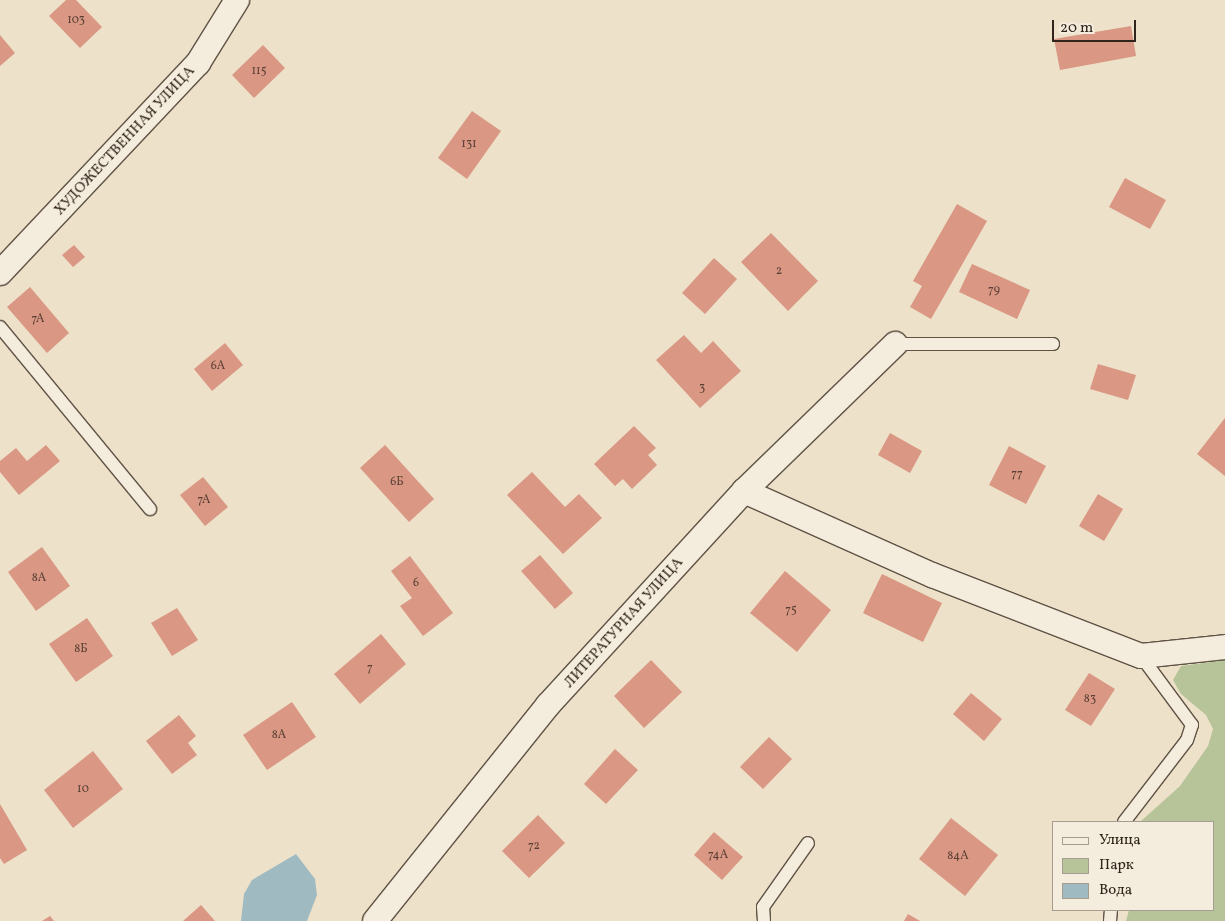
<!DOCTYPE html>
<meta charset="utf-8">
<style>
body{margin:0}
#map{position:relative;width:1225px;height:921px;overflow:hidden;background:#eee1c9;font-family:Vollkorn,serif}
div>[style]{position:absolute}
.green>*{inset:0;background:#b7c398}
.water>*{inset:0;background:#a0bac2}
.building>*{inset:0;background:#d99784}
.roads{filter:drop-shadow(1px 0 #605346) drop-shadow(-1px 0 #605346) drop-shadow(0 1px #605346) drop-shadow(0 -1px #605346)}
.lane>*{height:12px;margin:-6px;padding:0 6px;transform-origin:6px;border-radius:6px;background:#f4ecdc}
.street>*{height:24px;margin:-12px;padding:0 12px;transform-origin:12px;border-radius:12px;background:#f4ecdc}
span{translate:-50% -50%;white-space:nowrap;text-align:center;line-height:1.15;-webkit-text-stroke:4px #f4ecdc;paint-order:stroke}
.number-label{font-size:12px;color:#5b4135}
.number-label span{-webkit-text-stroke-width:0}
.street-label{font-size:15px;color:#31241b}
.legend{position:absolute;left:1052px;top:821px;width:162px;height:90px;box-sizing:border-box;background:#f4ecdc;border:1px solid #a69c8f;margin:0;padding:6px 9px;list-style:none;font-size:15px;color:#31241b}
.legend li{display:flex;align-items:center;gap:10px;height:25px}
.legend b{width:25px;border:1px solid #a69c8f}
.scale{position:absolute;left:1052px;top:20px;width:84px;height:22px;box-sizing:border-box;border:2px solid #31241b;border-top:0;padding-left:6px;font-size:15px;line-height:18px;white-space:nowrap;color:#31241b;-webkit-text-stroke:4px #f4ecdc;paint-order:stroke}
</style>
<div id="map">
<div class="green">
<div style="clip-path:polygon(1225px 660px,1225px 921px,1126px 921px,1129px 910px,1214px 910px,1214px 822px,1140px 822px,1180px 786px,1208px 746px,1213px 729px,1206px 715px,1181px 694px,1173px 680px,1181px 666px)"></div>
</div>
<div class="water">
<div style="clip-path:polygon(296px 854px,315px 879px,317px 895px,307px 921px,241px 921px,244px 894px,252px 880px)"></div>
</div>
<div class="building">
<div style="clip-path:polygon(66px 0,76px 0,102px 27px,80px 48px,49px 16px)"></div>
<div style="clip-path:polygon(1131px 26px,1136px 56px,1060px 70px,1054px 39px)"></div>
<div style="clip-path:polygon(0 35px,15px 53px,0 66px)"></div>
<div style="clip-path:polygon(263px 45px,285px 68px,254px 98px,232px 75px)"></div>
<div style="clip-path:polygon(472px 111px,501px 131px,467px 179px,438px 158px)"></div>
<div style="clip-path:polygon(1125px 178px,1166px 200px,1150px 229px,1109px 207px)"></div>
<div style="clip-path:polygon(957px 204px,987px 221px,931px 319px,910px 307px,922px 286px,913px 281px)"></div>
<div style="clip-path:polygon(771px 233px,818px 281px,788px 311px,741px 262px)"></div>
<div style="clip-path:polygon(74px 245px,85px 257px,73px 267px,62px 255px)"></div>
<div style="clip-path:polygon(714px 258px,737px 279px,705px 314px,682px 293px)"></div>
<div style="clip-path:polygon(972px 264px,1030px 290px,1017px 319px,959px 292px)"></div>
<div style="clip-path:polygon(30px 287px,69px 333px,47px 353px,7px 307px)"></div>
<div style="clip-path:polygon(684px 335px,701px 353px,713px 341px,741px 371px,700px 408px,656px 360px)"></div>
<div style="clip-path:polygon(225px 343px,243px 365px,212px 391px,194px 369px)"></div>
<div style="clip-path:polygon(1098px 364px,1136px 375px,1128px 400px,1090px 389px)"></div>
<div style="clip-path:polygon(1225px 418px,1225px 476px,1197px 454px)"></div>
<div style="clip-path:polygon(634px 426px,656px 448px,648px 455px,657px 465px,632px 489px,623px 479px,615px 486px,594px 464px)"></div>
<div style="clip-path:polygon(890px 433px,922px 451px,910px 473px,878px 455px)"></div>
<div style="clip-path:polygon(46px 445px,60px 461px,19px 495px,0 472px,0 461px,16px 448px,27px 461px)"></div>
<div style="clip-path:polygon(385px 445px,434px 499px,409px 522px,360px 468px)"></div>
<div style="clip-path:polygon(1009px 446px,1046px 466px,1026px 504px,989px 485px)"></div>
<div style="clip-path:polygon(532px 472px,565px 507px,579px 494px,602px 518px,563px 554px,507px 495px)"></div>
<div style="clip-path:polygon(203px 477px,228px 507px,205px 526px,180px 495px)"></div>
<div style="clip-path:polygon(1098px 494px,1123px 509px,1104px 541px,1079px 526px)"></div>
<div style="clip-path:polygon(42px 547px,70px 586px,36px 611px,8px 572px)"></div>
<div style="clip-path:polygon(540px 555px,573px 593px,555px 609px,521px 571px)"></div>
<div style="clip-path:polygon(410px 556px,453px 613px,423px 636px,400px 606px,412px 598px,391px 571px)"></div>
<div style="clip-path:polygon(785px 571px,831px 610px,797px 652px,750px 613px)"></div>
<div style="clip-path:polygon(882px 574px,942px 603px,923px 642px,863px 613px)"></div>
<div style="clip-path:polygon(177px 608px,198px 640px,172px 656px,151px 623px)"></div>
<div style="clip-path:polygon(87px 618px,113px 656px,76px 682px,49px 644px)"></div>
<div style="clip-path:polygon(381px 634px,406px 664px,360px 704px,334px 674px)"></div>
<div style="clip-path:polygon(651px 660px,682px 692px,644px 728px,614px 696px)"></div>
<div style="clip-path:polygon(1089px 673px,1115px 689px,1091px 726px,1065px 710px)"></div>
<div style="clip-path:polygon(971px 693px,1002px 719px,984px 741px,953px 714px)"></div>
<div style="clip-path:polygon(292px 702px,316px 737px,267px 770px,243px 735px)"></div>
<div style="clip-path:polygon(179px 715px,196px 736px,188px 743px,197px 755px,172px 774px,146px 741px)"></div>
<div style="clip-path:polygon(769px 737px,792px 759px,763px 789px,740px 767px)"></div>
<div style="clip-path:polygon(615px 749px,638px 770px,606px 804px,584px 784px)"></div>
<div style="clip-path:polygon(93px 751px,123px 789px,73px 828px,44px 790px)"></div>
<div style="clip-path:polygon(0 804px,27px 850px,4px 864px,0 858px)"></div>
<div style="clip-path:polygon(538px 815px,565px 843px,529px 878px,502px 851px)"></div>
<div style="clip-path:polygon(951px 818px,998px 855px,965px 896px,919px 859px)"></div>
<div style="clip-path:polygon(714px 832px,743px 857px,722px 880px,694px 855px)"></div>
<div style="clip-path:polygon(201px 905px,215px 921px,183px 921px)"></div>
<div style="clip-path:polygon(908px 914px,920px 921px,904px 921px)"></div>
<div style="clip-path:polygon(50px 916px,54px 921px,42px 921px)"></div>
</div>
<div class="roads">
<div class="lane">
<div style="left:0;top:327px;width:236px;rotate:50.5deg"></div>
<div style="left:895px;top:344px;width:158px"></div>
<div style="left:1124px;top:822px;width:103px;rotate:-52.5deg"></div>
<div style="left:1187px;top:740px;width:16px;rotate:-72deg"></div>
<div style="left:1192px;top:725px;width:86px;rotate:-126.5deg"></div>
<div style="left:764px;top:921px;width:14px;rotate:-94deg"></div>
<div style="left:763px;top:907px;width:78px;rotate:-54.9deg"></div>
<div style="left:1110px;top:921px;width:11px;rotate:-85deg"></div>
</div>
<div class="street">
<div style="left:0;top:273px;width:289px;rotate:-46.7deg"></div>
<div style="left:198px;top:63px;width:74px;rotate:-58.2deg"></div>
<div style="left:744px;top:491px;width:206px;rotate:24.1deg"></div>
<div style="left:932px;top:575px;width:224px;rotate:21.2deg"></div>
<div style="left:1141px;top:656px;width:84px;rotate:-6.1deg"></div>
<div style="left:375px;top:921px;width:277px;rotate:-51.3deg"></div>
<div style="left:548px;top:705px;width:290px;rotate:-47.5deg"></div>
<div style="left:744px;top:491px;width:211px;rotate:-44.2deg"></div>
</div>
</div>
<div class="number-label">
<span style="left:76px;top:21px">103</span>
<span style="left:259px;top:72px">115</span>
<span style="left:469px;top:145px">131</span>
<span style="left:779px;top:272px">2</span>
<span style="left:994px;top:291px">79</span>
<span style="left:38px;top:320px">7А</span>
<span style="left:218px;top:367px">6А</span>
<span style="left:702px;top:389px">3</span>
<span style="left:1017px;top:475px">77</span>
<span style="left:397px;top:483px">6Б</span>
<span style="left:204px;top:501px">7А</span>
<span style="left:39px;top:579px">8А</span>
<span style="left:416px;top:584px">6</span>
<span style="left:791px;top:611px">75</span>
<span style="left:81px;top:650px">8Б</span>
<span style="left:370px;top:669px">7</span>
<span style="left:1090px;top:700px">83</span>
<span style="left:279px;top:736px">8А</span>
<span style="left:83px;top:790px">10</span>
<span style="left:534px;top:847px">72</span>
<span style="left:718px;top:856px">74А</span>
<span style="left:958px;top:857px">84А</span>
</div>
<div class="street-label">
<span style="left:125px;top:141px;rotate:-47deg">ХУДОЖЕСТВЕННАЯ УЛИЦА</span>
<span style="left:624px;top:623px;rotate:-48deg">ЛИТЕРАТУРНАЯ УЛИЦА</span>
</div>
<ul class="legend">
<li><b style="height:6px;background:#f4ecdc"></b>Улица</li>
<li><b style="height:14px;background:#b7c398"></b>Парк</li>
<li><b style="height:14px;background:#a0bac2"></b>Вода</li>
</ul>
<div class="scale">20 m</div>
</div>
